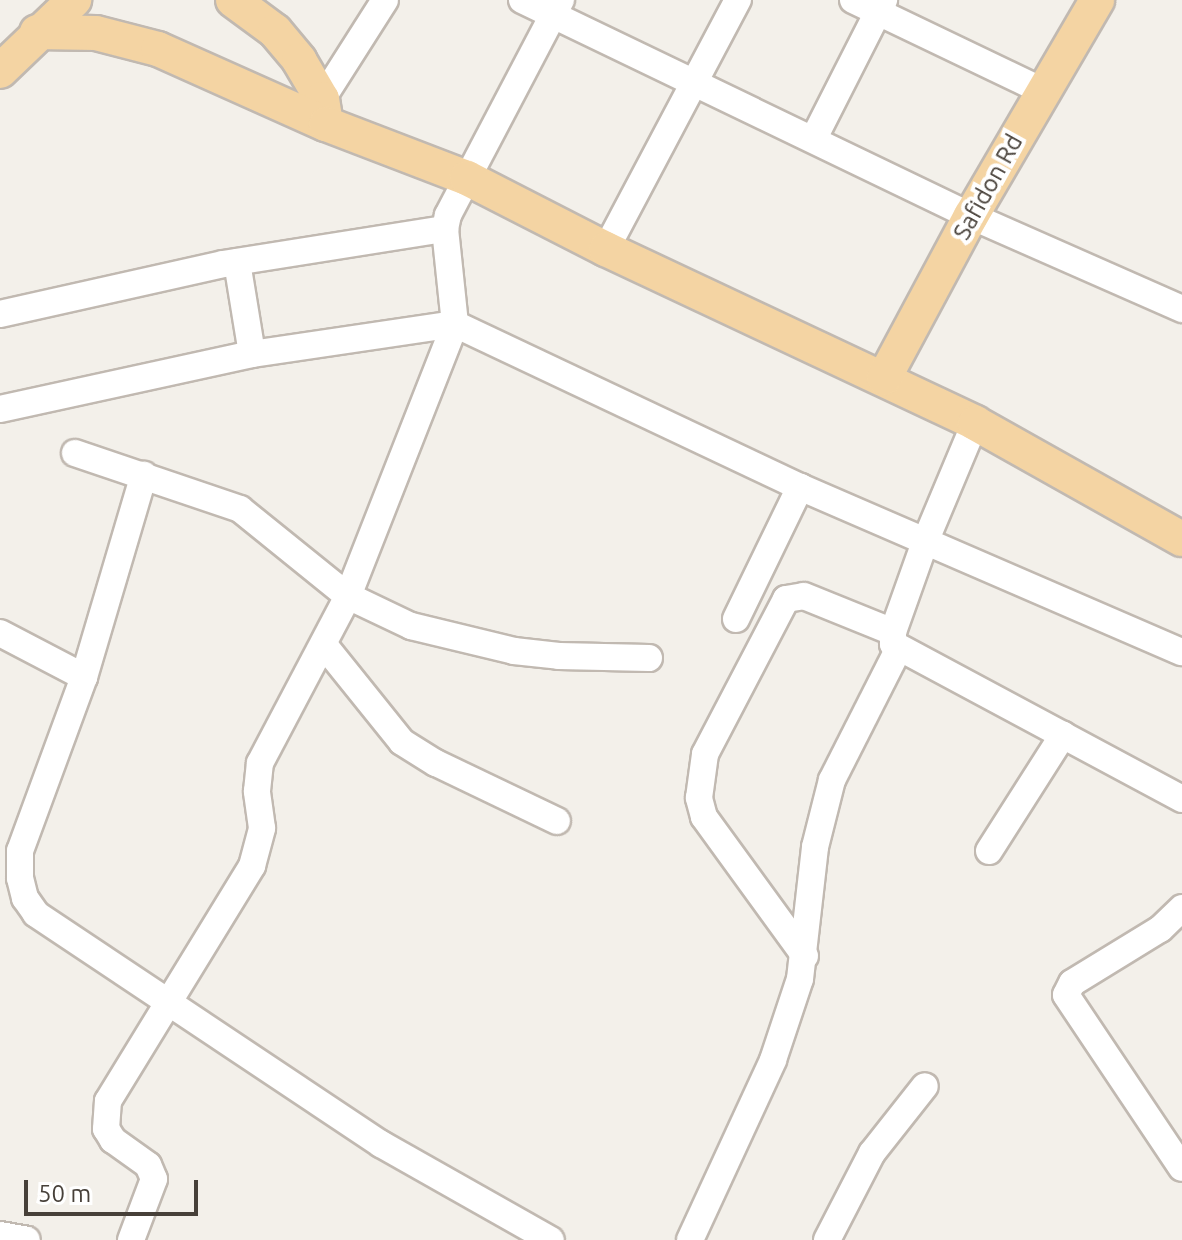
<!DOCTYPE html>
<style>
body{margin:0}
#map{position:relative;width:1182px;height:1240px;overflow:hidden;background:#f3f0ea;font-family:Ubuntu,sans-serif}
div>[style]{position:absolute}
.roads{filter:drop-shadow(2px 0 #c1b9b1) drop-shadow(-2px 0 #c1b9b1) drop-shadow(0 2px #c1b9b1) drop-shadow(0 -2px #c1b9b1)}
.minor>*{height:26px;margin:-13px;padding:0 13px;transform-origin:13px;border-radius:13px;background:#fff}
.major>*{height:34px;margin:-17px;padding:0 17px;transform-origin:17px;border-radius:17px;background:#f4d4a3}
span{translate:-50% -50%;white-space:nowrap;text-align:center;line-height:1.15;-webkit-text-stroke:8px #fff;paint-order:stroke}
.street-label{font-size:24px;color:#474039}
.scale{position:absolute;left:24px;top:1180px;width:174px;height:36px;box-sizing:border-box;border:4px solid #474039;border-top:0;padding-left:10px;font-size:24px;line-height:28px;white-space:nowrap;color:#474039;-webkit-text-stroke:6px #fff;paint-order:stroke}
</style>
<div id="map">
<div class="roads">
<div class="minor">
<div style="left:522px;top:0;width:498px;rotate:25.7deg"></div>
<div style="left:971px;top:216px;width:231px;rotate:23.8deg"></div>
<div style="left:853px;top:0;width:211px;rotate:25.6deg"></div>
<div style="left:322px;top:99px;width:117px;rotate:-57.5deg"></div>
<div style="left:814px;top:138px;width:155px;rotate:-63.1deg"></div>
<div style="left:606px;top:249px;width:282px;rotate:-62.1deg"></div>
<div style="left:237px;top:262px;width:93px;rotate:80.7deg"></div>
<div style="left:0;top:314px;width:229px;rotate:-12.6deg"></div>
<div style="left:223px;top:264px;width:225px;rotate:-9deg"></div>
<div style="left:0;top:409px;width:258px;rotate:-12.3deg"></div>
<div style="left:252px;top:354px;width:205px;rotate:-8.4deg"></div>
<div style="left:455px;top:324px;width:382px;rotate:25.3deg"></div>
<div style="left:800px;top:487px;width:416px;rotate:23.4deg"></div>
<div style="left:975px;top:423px;width:129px;rotate:112.8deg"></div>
<div style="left:925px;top:542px;width:96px;rotate:109.6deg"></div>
<div style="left:893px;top:632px;width:12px;rotate:90deg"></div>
<div style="left:893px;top:644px;width:328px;rotate:28.2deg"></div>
<div style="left:75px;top:453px;width:174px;rotate:18.7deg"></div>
<div style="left:240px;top:509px;width:139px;rotate:38.9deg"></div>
<div style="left:348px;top:596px;width:70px;rotate:25.5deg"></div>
<div style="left:411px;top:626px;width:106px;rotate:13.6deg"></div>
<div style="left:514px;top:651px;width:45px;rotate:6.3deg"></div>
<div style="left:559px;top:656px;width:90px;rotate:1.3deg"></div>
<div style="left:736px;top:619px;width:147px;rotate:-64.1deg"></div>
<div style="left:0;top:633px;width:95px;rotate:27.6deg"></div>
<div style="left:84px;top:677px;width:185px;rotate:110.2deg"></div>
<div style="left:20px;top:851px;width:27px;rotate:90deg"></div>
<div style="left:20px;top:878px;width:21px;rotate:76deg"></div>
<div style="left:25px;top:898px;width:19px;rotate:55deg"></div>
<div style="left:36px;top:914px;width:415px;rotate:33.7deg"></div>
<div style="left:381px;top:1144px;width:195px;rotate:29.5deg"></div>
<div style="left:324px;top:645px;width:124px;rotate:51.2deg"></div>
<div style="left:402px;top:742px;width:40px;rotate:32deg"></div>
<div style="left:436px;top:763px;width:134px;rotate:25.6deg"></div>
<div style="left:84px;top:677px;width:211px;rotate:-73.5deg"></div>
<div style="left:989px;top:851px;width:138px;rotate:-57.5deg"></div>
<div style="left:1182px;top:908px;width:30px;rotate:136deg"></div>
<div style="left:1160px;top:929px;width:103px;rotate:148.5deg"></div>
<div style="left:1072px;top:983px;width:13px;rotate:117deg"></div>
<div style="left:1066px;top:995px;width:208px;rotate:56.2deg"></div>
<div style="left:805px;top:956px;width:172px;rotate:-126deg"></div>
<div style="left:704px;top:817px;width:20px;rotate:-105deg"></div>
<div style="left:699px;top:798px;width:44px;rotate:-82.2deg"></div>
<div style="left:705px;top:754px;width:175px;rotate:-62.4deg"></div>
<div style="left:786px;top:599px;width:18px;rotate:-9deg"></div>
<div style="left:804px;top:596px;width:96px;rotate:22deg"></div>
<div style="left:0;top:1235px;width:27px;rotate:10deg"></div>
<div style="left:131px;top:1240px;width:65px;rotate:-69.3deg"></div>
<div style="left:154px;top:1179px;width:15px;rotate:-113deg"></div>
<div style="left:148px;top:1165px;width:43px;rotate:-144.5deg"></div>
<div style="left:113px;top:1140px;width:13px;rotate:-122deg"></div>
<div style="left:106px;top:1129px;width:28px;rotate:-86deg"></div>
<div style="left:108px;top:1101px;width:276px;rotate:-58.5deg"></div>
<div style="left:252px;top:866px;width:39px;rotate:-75deg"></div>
<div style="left:262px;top:828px;width:37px;rotate:-98deg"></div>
<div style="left:257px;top:791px;width:28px;rotate:-84deg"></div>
<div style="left:260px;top:763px;width:189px;rotate:-62.2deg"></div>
<div style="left:348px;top:596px;width:292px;rotate:-68.5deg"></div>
<div style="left:455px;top:324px;width:96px;rotate:-96deg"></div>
<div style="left:445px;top:229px;width:14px;rotate:-78deg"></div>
<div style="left:448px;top:215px;width:243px;rotate:-62.3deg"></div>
<div style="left:690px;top:1240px;width:198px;rotate:-65.2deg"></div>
<div style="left:773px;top:1060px;width:85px;rotate:-71.6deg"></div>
<div style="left:800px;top:979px;width:133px;rotate:-83.5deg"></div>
<div style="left:815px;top:847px;width:69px;rotate:-75.8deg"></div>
<div style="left:832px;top:780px;width:146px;rotate:-63.1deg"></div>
<div style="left:827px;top:1240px;width:98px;rotate:-62.7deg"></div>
<div style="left:872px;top:1153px;width:85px;rotate:-51.7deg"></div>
</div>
<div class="major">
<div style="left:233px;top:0;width:52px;rotate:36.4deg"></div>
<div style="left:275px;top:31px;width:38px;rotate:50deg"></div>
<div style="left:299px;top:60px;width:45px;rotate:59.5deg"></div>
<div style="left:322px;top:99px;width:25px;rotate:81deg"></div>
<div style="left:37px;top:32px;width:59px;rotate:1deg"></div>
<div style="left:96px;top:33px;width:64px;rotate:14.5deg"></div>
<div style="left:158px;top:49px;width:184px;rotate:24.1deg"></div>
<div style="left:326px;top:124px;width:151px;rotate:21deg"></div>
<div style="left:467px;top:178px;width:156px;rotate:27.1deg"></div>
<div style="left:606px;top:249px;width:408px;rotate:25.2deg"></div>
<div style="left:975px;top:423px;width:237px;rotate:29.3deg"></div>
<div style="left:0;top:71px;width:103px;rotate:-43.8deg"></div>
<div style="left:884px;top:378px;width:184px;rotate:-61.8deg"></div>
<div style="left:971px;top:216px;width:250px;rotate:-59.7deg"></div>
</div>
</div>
<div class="street-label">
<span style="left:988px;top:187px;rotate:-61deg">Safidon Rd</span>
</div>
<div class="scale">50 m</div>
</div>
